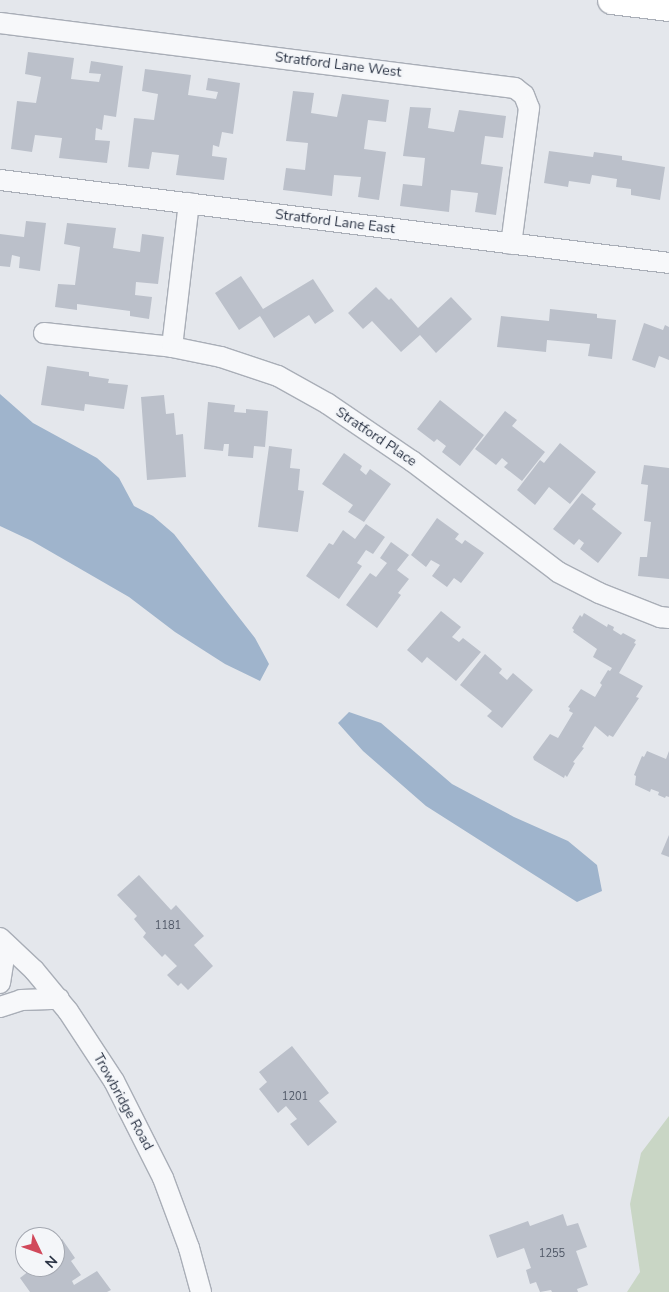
<!DOCTYPE html>
<style>
body{margin:0}
#map{position:relative;width:669px;height:1292px;overflow:hidden;background:#e4e7ec;font-family:"Nunito Sans",sans-serif}
div>[style]{position:absolute}
.green>*{inset:0;background:#c9d6c5}
.water>*{inset:0;background:#9fb4cc}
.building>*{inset:0;background:#bbc0ca}
.roads{filter:drop-shadow(1px 0 #a9aeb7) drop-shadow(-1px 0 #a9aeb7) drop-shadow(0 1px #a9aeb7) drop-shadow(0 -1px #a9aeb7)}
.minor>*{height:20px;margin:-10px;padding:0 10px;transform-origin:10px;border-radius:10px;background:#f7f8fa}
.primary>*{height:28px;margin:-14px;padding:0 14px;transform-origin:14px;border-radius:14px;background:#fff}
span{translate:-50% -50%;white-space:nowrap;text-align:center;line-height:1.15;-webkit-text-stroke:5px #f4f6f9;paint-order:stroke}
.number-label{font-size:11px;color:#4f5766}
.number-label span{-webkit-text-stroke-width:0}
.street-label{font-size:14px;color:#2b3445}
.north{position:absolute;left:15px;top:1227px;width:50px;height:50px;box-sizing:border-box;background:#f4f6f9;border:1px solid #a4a8b1;border-radius:50%;rotate:132deg;font-size:14px;font-weight:700;line-height:20px;text-align:center;color:#2b3445}
.north::after{content:'';display:block;margin:auto;width:18px;height:22px;background:#d1495b;clip-path:polygon(50% 0,100% 100%,50% 72%,0 100%)}
</style>
<div id="map">
<div class="green">
<div style="clip-path:polygon(669px 1116px,669px 1292px,627px 1292px,640px 1272px,630px 1204px,641px 1153px)"></div>
</div>
<div class="water">
<div style="clip-path:polygon(0 394px,33px 423px,97px 458px,119px 478px,134px 506px,153px 516px,174px 534px,255px 638px,269px 664px,260px 681px,225px 664px,175px 632px,129px 597px,32px 541px,0 526px)"></div>
<div style="clip-path:polygon(349px 712px,381px 723px,452px 784px,514px 817px,568px 841px,597px 865px,602px 891px,577px 902px,426px 806px,363px 751px,338px 723px)"></div>
</div>
<div class="building">
<div style="clip-path:polygon(28px 52px,74px 58px,71px 79px,99px 82px,101px 74px,89px 73px,91px 61px,123px 66px,116px 117px,104px 115px,102px 130px,96px 128px,95px 140px,110px 141px,107px 163px,59px 158px,62px 138px,35px 135px,32px 152px,11px 149px,17px 101px,36px 103px,41px 77px,25px 74px)"></div>
<div style="clip-path:polygon(145px 69px,191px 75px,188px 95px,216px 99px,218px 92px,206px 90px,208px 78px,240px 83px,233px 134px,222px 132px,219px 147px,213px 145px,212px 156px,227px 158px,224px 180px,176px 175px,179px 155px,152px 152px,149px 169px,128px 167px,134px 118px,154px 120px,158px 94px,142px 91px)"></div>
<div style="clip-path:polygon(293px 91px,314px 93px,311px 113px,337px 117px,342px 94px,389px 100px,386px 122px,368px 120px,364px 149px,386px 152px,379px 200px,358px 197px,361px 177px,334px 175px,332px 196px,283px 190px,286px 168px,305px 170px,308px 143px,286px 141px)"></div>
<div style="clip-path:polygon(410px 107px,431px 108px,428px 128px,454px 132px,459px 110px,506px 116px,503px 138px,485px 136px,481px 164px,503px 167px,496px 215px,475px 212px,478px 193px,451px 190px,449px 212px,400px 206px,403px 184px,422px 186px,425px 158px,403px 156px)"></div>
<div style="clip-path:polygon(549px 151px,593px 157px,594px 152px,622px 156px,622px 160px,665px 167px,660px 200px,631px 195px,631px 189px,616px 187px,617px 179px,592px 175px,590px 184px,569px 181px,568px 187px,544px 183px)"></div>
<div style="clip-path:polygon(26px 221px,46px 223px,40px 271px,19px 268px,20px 257px,12px 255px,10px 267px,0 266px,0 234px,24px 237px)"></div>
<div style="clip-path:polygon(67px 223px,116px 228px,113px 248px,140px 252px,142px 234px,164px 237px,158px 284px,136px 282px,135px 295px,152px 297px,149px 319px,130px 316px,130px 311px,77px 304px,77px 310px,55px 307px,58px 284px,75px 285px,80px 247px,64px 244px)"></div>
<div style="clip-path:polygon(241px 276px,263px 309px,313px 279px,334px 311px,315px 324px,309px 315px,274px 338px,260px 316px,239px 330px,215px 293px)"></div>
<div style="clip-path:polygon(376px 287px,389px 300px,391px 298px,418px 328px,451px 297px,472px 319px,436px 353px,420px 335px,401px 352px,372px 321px,363px 329px,348px 313px)"></div>
<div style="clip-path:polygon(550px 309px,597px 314px,597px 318px,616px 320px,612px 359px,588px 356px,590px 344px,547px 340px,546px 352px,497px 347px,501px 316px,549px 321px)"></div>
<div style="clip-path:polygon(644px 323px,663px 330px,665px 325px,669px 327px,669px 360px,659px 356px,655px 368px,632px 360px)"></div>
<div style="clip-path:polygon(47px 366px,89px 372px,89px 376px,109px 379px,108px 383px,128px 385px,124px 409px,85px 404px,84px 411px,41px 405px)"></div>
<div style="clip-path:polygon(164px 395px,166px 414px,174px 413px,176px 435px,183px 434px,186px 477px,147px 480px,141px 397px)"></div>
<div style="clip-path:polygon(440px 400px,484px 435px,460px 466px,442px 452px,446px 446px,437px 439px,434px 442px,417px 429px)"></div>
<div style="clip-path:polygon(208px 402px,235px 405px,234px 412px,246px 413px,246px 409px,268px 411px,265px 447px,254px 446px,253px 458px,228px 456px,229px 444px,224px 444px,223px 451px,204px 449px)"></div>
<div style="clip-path:polygon(505px 411px,517px 420px,512px 426px,545px 452px,522px 481px,504px 467px,508px 463px,502px 458px,496px 465px,475px 449px)"></div>
<div style="clip-path:polygon(560px 443px,596px 472px,570px 504px,549px 487px,535px 505px,517px 490px,540px 460px,544px 463px)"></div>
<div style="clip-path:polygon(269px 446px,292px 449px,290px 468px,300px 469px,298px 490px,304px 491px,298px 532px,258px 527px)"></div>
<div style="clip-path:polygon(344px 453px,362px 466px,360px 470px,366px 475px,370px 469px,391px 484px,364px 522px,348px 512px,353px 505px,322px 484px)"></div>
<div style="clip-path:polygon(644px 465px,669px 468px,669px 579px,638px 576px,640px 557px,647px 557px,651px 522px,644px 521px,648px 485px,641px 484px)"></div>
<div style="clip-path:polygon(582px 493px,596px 504px,592px 509px,622px 533px,598px 563px,580px 549px,584px 543px,579px 539px,574px 545px,553px 529px)"></div>
<div style="clip-path:polygon(437px 518px,459px 534px,455px 539px,462px 544px,465px 540px,484px 553px,461px 583px,454px 578px,447px 587px,432px 576px,440px 565px,431px 560px,426px 567px,411px 555px)"></div>
<div style="clip-path:polygon(366px 524px,385px 537px,373px 554px,366px 550px,357px 563px,362px 566px,339px 599px,306px 576px,329px 543px,333px 545px,343px 530px,355px 539px)"></div>
<div style="clip-path:polygon(391px 542px,409px 555px,397px 570px,409px 579px,398px 593px,401px 595px,377px 628px,346px 605px,370px 573px,376px 577px,387px 563px,380px 558px)"></div>
<div style="clip-path:polygon(441px 611px,461px 627px,452px 637px,459px 642px,463px 638px,481px 652px,456px 681px,427px 657px,422px 663px,407px 650px)"></div>
<div style="clip-path:polygon(584px 613px,607px 627px,608px 624px,614px 627px,613px 630px,621px 635px,623px 633px,636px 640px,634px 643px,636px 644px,619px 673px,643px 686px,636px 697px,639px 698px,613px 737px,609px 735px,608px 737px,595px 726px,582px 747px,584px 748px,573px 762px,575px 763px,567px 777px,565px 775px,564px 778px,534px 760px,533px 757px,550px 734px,558px 738px,573px 713px,569px 711px,570px 708px,568px 707px,581px 689px,595px 697px,602px 685px,600px 683px,608px 670px,610px 671px,612px 668px,593px 657px,597px 649px,573px 632px,574px 630px,572px 628px,580px 615px,582px 617px)"></div>
<div style="clip-path:polygon(485px 654px,502px 669px,499px 673px,507px 680px,513px 673px,533px 690px,502px 728px,487px 716px,492px 711px,460px 685px)"></div>
<div style="clip-path:polygon(647px 751px,666px 759px,669px 751px,669px 797px,666px 796px,665px 798px,658px 795px,659px 792px,651px 789px,650px 792px,635px 785px,636px 776px,634px 775px,642px 756px,644px 757px)"></div>
<div style="clip-path:polygon(669px 835px,669px 857px,661px 854px)"></div>
<div style="clip-path:polygon(139px 875px,171px 910px,176px 905px,204px 936px,194px 945px,213px 966px,188px 990px,181px 983px,178px 986px,167px 975px,177px 966px,165px 954px,162px 957px,143px 937px,146px 933px,134px 919px,137px 916px,117px 895px)"></div>
<div style="clip-path:polygon(292px 1046px,329px 1093px,319px 1101px,337px 1122px,308px 1146px,290px 1124px,297px 1119px,286px 1106px,278px 1113px,259px 1089px,267px 1082px,259px 1072px)"></div>
<div style="clip-path:polygon(563px 1214px,567px 1226px,578px 1223px,587px 1247px,576px 1251px,588px 1285px,577px 1289px,578px 1292px,552px 1292px,551px 1290px,540px 1292px,536px 1282px,530px 1284px,526px 1270px,531px 1268px,524px 1248px,497px 1258px,489px 1235px,528px 1221px,530px 1226px)"></div>
<div style="clip-path:polygon(62px 1239px,75px 1258px,71px 1261px,81px 1275px,72px 1281px,74px 1285px,97px 1271px,111px 1290px,107px 1292px,30px 1292px,20px 1278px,34px 1267px,55px 1267px,55px 1244px)"></div>
</div>
<div class="roads">
<div class="minor">
<div style="left:0;top:23px;width:519px;rotate:7.19deg"></div>
<div style="left:515px;top:88px;width:11px;rotate:38deg"></div>
<div style="left:524px;top:95px;width:14px;rotate:69deg"></div>
<div style="left:529px;top:108px;width:137px;rotate:97.5deg"></div>
<div style="left:0;top:180px;width:674px;rotate:7.07deg"></div>
<div style="left:44px;top:333px;width:129px;rotate:6.2deg"></div>
<div style="left:172px;top:347px;width:50px;rotate:11.5deg"></div>
<div style="left:221px;top:357px;width:60px;rotate:18.4deg"></div>
<div style="left:278px;top:376px;width:57px;rotate:29.2deg"></div>
<div style="left:328px;top:404px;width:102px;rotate:34.2deg"></div>
<div style="left:412px;top:461px;width:183px;rotate:37.2deg"></div>
<div style="left:558px;top:572px;width:46px;rotate:27.1deg"></div>
<div style="left:599px;top:593px;width:66px;rotate:21.5deg"></div>
<div style="left:660px;top:617px;width:9px;rotate:6deg"></div>
<div style="left:172px;top:347px;width:145px;rotate:-83.3deg"></div>
<div style="left:0;top:938px;width:47px;rotate:43.3deg"></div>
<div style="left:34px;top:970px;width:53px;rotate:50.3deg"></div>
<div style="left:68px;top:1011px;width:84px;rotate:56.7deg"></div>
<div style="left:114px;top:1081px;width:109px;rotate:63.2deg"></div>
<div style="left:163px;top:1178px;width:75px;rotate:69.6deg"></div>
<div style="left:189px;top:1248px;width:46px;rotate:74.7deg"></div>
<div style="left:0;top:983px;width:39px;rotate:-81deg"></div>
<div style="left:0;top:1007px;width:22px;rotate:-18deg"></div>
<div style="left:21px;top:1000px;width:38px;rotate:-2deg"></div>
</div>
<div class="primary">
<div style="left:612px;top:0;width:57px;rotate:7deg"></div>
</div>
</div>
<div class="number-label">
<span style="left:168px;top:926px">1181</span>
<span style="left:295px;top:1097px">1201</span>
<span style="left:552px;top:1254px">1255</span>
</div>
<div class="street-label">
<span style="left:338px;top:65px;rotate:7deg">Stratford Lane West</span>
<span style="left:335px;top:222px;rotate:7deg">Stratford Lane East</span>
<span style="left:376px;top:437px;rotate:34deg">Stratford Place</span>
<span style="left:123px;top:1102px;rotate:61deg">Trowbridge Road</span>
</div>
<div class="north">N</div>
</div>
